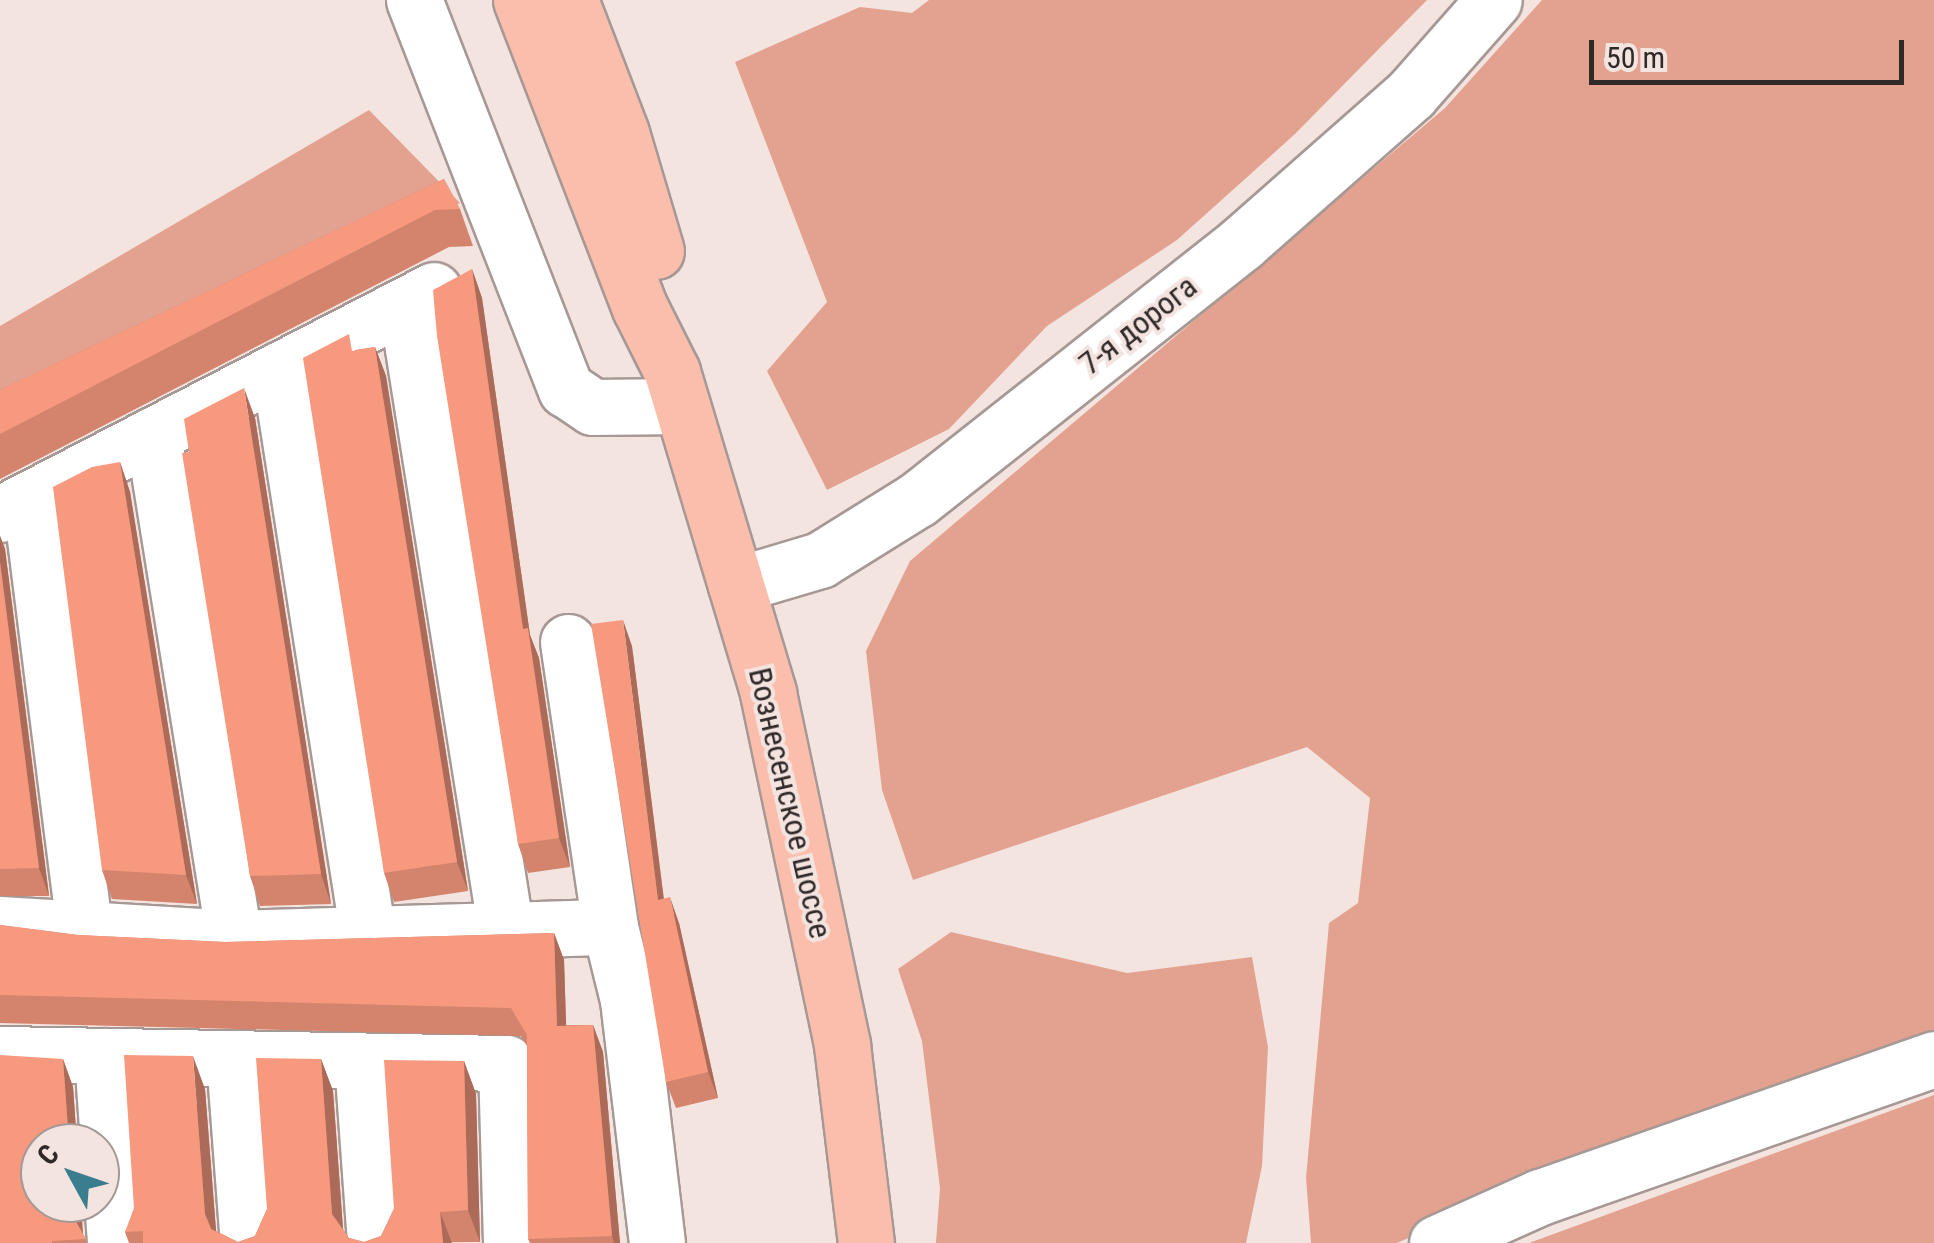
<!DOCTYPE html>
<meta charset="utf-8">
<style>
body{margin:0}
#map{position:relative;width:1934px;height:1243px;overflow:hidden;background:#f4e4e0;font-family:"Roboto Condensed",sans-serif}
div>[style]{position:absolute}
.green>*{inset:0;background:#e3a290}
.roads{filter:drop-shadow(2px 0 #a69894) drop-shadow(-2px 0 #a69894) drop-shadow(0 2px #a69894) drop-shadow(0 -2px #a69894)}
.minor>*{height:55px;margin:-27.5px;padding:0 27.5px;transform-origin:27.5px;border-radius:27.5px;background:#fff}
.major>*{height:55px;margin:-27.5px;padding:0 27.5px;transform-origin:27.5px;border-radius:27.5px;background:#fbbead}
.wall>*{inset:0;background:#d4846d}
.shaded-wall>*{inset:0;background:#ac6b59}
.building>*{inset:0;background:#f6997f}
span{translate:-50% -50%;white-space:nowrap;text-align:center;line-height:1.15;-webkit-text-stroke:8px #f4e4e0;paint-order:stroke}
.street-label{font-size:32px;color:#2f2928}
.north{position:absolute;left:20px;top:1123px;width:100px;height:100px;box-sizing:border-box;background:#f4e4e0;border:2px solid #a59996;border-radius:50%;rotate:310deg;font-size:28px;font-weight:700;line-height:40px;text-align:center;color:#2f2928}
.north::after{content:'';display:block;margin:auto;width:35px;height:45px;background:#3a7d8e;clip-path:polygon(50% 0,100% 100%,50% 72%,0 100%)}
.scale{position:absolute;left:1589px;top:40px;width:315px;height:45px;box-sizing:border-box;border:5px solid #2f2928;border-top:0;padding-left:12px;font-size:30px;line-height:35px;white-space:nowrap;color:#2f2928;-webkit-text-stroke:8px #f4e4e0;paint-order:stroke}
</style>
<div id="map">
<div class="green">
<div style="clip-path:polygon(929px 0,1427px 0,1295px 134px,1177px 240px,1047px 326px,949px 429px,827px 490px,767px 371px,827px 302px,735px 62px,860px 7px,912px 13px)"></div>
<div style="clip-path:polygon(1542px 0,1934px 0,1934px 1040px,1534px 1182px,1397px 1243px,1311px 1243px,1306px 1178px,1329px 923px,1358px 903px,1370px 798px,1307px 747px,913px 880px,882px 790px,866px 651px,910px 561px,1445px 108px)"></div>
<div style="clip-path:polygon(369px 110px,460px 203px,0 420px,0 326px)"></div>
<div style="clip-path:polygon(951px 932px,1127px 973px,1252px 957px,1268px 1047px,1262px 1166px,1246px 1243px,936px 1243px,940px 1188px,922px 1041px,898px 969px)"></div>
<div style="clip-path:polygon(1934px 1095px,1934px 1243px,1529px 1243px)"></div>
</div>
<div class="roads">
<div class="minor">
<div style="left:414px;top:0;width:418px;rotate:68.7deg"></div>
<div style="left:566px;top:389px;width:32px;rotate:34deg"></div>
<div style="left:593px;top:407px;width:89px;rotate:-0.6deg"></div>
<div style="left:406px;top:305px;width:628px;rotate:80.93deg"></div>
<div style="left:279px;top:370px;width:572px;rotate:81.05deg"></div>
<div style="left:153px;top:435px;width:509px;rotate:80.85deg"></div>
<div style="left:30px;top:499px;width:436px;rotate:82.8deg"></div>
<div style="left:0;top:514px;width:488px;rotate:-27.3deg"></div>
<div style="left:736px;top:585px;width:88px;rotate:-16.6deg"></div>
<div style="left:820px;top:560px;width:115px;rotate:-31.9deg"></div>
<div style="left:918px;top:499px;width:413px;rotate:-38.3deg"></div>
<div style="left:1242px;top:243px;width:225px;rotate:-41.4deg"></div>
<div style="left:1411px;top:94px;width:125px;rotate:-48.6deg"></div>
<div style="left:568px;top:642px;width:288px;rotate:81.6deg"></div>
<div style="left:610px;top:927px;width:75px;rotate:76.1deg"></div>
<div style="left:628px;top:1000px;width:245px;rotate:83.2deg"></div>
<div style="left:0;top:924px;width:234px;rotate:3.4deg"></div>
<div style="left:234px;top:938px;width:376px;rotate:-1.7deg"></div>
<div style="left:0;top:1054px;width:506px;rotate:1.02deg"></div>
<div style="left:506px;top:1063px;width:180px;rotate:88.4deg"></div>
<div style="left:102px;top:1056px;width:187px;rotate:86deg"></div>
<div style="left:234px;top:1058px;width:186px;rotate:85.7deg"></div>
<div style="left:362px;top:1061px;width:182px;rotate:85.9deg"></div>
<div style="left:1437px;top:1243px;width:113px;rotate:-24.1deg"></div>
<div style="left:1540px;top:1197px;width:417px;rotate:-19.3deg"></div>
</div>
<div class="major">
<div style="left:521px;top:0;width:330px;rotate:68.9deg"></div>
<div style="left:640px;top:308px;width:72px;rotate:63.4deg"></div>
<div style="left:672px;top:372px;width:335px;rotate:73.3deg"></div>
<div style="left:768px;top:693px;width:360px;rotate:78.1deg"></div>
<div style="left:842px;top:1045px;width:199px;rotate:83.1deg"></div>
<div style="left:570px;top:0;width:142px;rotate:69deg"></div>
<div style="left:621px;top:133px;width:123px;rotate:73.5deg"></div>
</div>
</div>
<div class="wall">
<div style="clip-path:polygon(444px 179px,460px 209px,473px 246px,449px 247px,0 479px,0 390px)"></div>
<div style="clip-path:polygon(472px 269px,482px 298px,530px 635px,539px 658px,570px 867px,528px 873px,518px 844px)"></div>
<div style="clip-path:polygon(375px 347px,386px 376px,468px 891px,394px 902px,384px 873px,355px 350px)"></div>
<div style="clip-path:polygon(255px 418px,331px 904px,260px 906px,250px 876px,189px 452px)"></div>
<div style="clip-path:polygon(120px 462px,130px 492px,197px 904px,112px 899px,102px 870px)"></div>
<div style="clip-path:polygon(0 536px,5px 549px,49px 896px,0 896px)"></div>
<div style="clip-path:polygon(632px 646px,664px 899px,679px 923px,718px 1098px,676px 1108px,666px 1082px)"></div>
<div style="clip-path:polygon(0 925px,78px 935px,225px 942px,554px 933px,564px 960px,566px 1025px,593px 1025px,603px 1052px,620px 1243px,530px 1243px,528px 1239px,527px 1046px,521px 1036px,0 1023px)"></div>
<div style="clip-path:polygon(63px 1059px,73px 1087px,83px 1234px,87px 1243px,0 1243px)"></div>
<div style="clip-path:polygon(321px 1059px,333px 1091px,343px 1229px,349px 1238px,364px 1242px,381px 1236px,464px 1061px,476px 1094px,480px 1242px,129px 1243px,125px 1232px,205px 1089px,216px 1231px,238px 1242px,255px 1236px,267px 1209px)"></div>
</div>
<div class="shaded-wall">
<div style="clip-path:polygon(472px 269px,482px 298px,530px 635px,539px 658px,570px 867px,559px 838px,523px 629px)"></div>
<div style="clip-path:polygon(375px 347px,386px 376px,468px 891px,457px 862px)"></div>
<div style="clip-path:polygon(244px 388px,255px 418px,331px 904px,321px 874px)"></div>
<div style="clip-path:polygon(120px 462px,130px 492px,197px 904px,186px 875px)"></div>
<div style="clip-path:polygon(0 536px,5px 549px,49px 896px,39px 868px,0 562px)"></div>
<div style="clip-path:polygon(623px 620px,632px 646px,667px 926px,658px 900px)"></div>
<div style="clip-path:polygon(670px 897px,679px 923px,718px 1098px,708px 1072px)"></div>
<div style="clip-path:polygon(554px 933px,564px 960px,567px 1053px,557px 1026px)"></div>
<div style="clip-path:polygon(593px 1025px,603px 1052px,620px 1243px,614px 1243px,612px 1236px)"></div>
<div style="clip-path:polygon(193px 1056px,205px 1089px,217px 1243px,205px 1214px)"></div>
<div style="clip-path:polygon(63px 1059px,73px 1087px,77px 1143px,69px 1143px)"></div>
<div style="clip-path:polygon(321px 1059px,333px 1091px,344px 1243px,332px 1214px)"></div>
<div style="clip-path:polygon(464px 1061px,476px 1094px,480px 1242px,468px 1210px)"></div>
<div style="clip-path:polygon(73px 1203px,81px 1203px,83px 1239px,74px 1218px)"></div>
<div style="clip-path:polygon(440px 1212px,452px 1243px,443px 1243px)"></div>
</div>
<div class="building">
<div style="clip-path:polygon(444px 179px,460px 209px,435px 210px,0 434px,0 390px)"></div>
<div style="clip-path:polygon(472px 269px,523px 629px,528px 628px,559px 838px,518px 844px,437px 336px,433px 290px)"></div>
<div style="clip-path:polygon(349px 334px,352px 351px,375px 347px,457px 862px,384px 873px,303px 358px)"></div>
<div style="clip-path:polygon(244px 388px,321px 874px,250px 876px,182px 453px,189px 452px,184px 419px)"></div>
<div style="clip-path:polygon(120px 462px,186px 875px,102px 870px,53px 487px,92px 467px)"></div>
<div style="clip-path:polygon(0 562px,39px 868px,0 869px)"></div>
<div style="clip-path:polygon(623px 620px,658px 900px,670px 897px,708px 1072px,666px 1082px,591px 624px)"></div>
<div style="clip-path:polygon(0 925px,78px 935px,225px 942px,554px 933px,557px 1026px,593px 1025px,612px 1236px,528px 1239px,527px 1035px,511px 1008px,0 995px)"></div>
<div style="clip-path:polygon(0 1055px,63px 1059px,69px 1143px,40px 1143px,40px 1203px,73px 1203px,74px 1218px,86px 1239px,52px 1241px,52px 1243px,0 1243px)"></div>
<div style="clip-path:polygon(124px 1055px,193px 1056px,205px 1214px,211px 1229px,238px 1242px,255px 1236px,267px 1209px,256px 1058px,321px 1059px,332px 1214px,349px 1238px,364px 1242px,381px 1236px,394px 1209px,384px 1060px,464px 1061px,468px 1210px,440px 1212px,443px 1243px,143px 1243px,143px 1231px,125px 1232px,134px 1208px)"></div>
</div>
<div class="street-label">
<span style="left:1138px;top:325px;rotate:-38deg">7-я дорога</span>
<span style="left:790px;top:803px;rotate:77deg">Вознесенское шоссе</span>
</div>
<div class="north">С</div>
<div class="scale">50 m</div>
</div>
